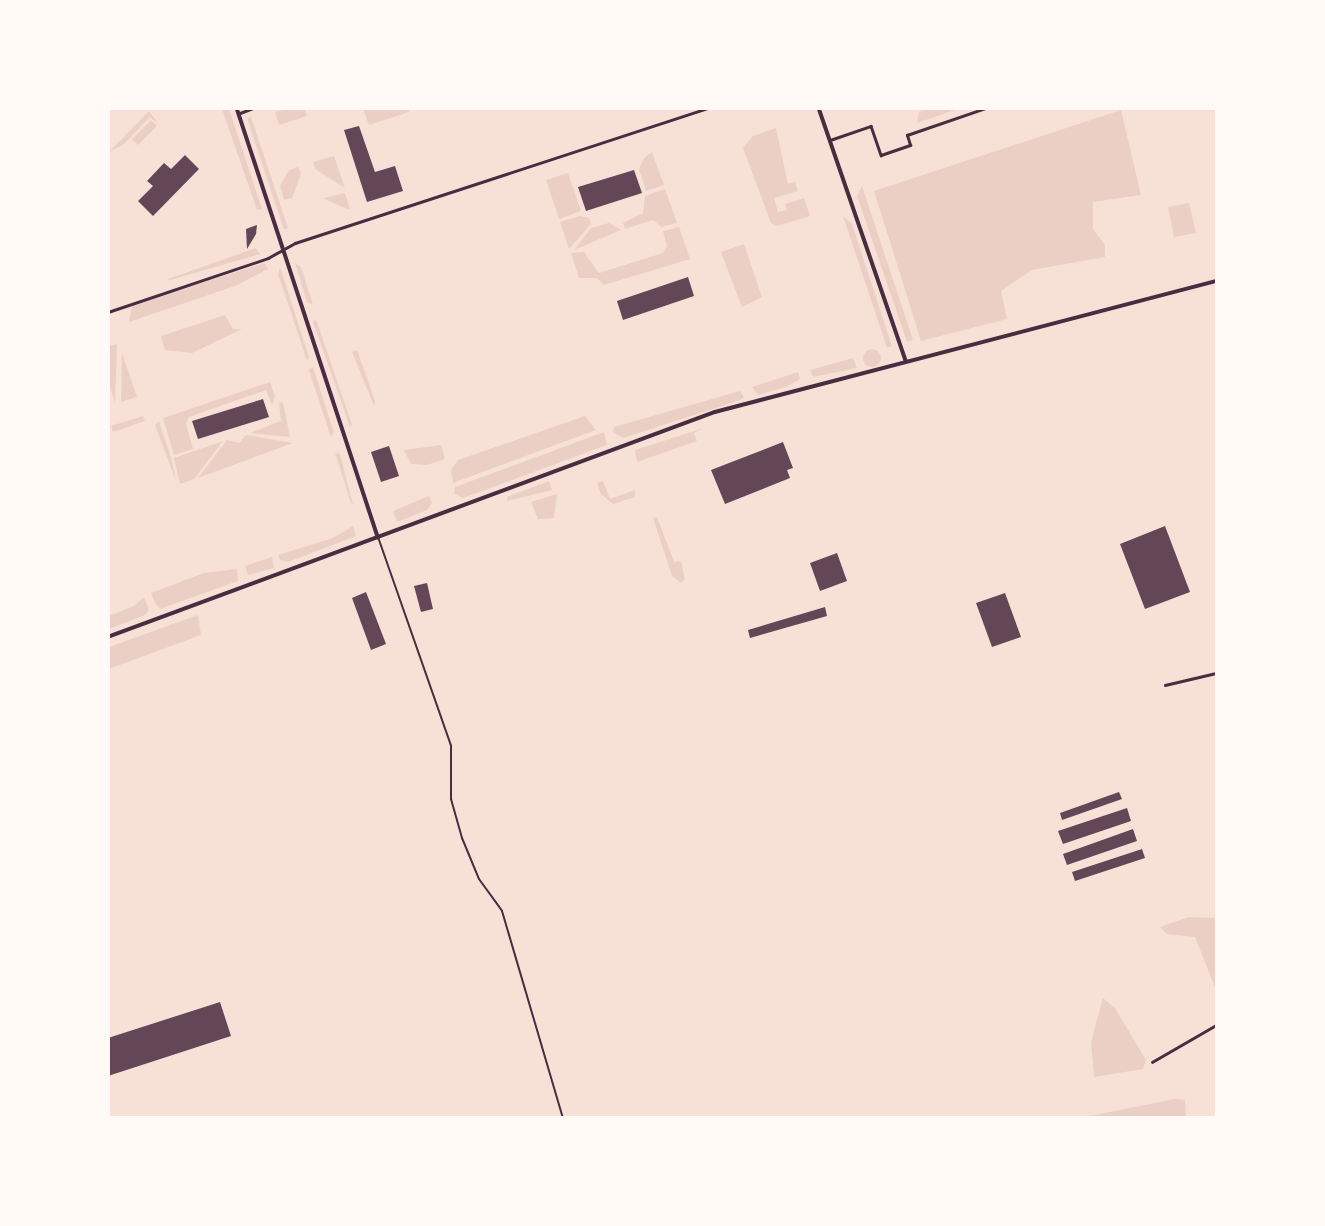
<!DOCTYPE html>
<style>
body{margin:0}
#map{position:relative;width:1325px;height:1226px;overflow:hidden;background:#f7e1d7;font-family:Montserrat,sans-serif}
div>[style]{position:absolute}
.green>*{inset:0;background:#ebcfc5}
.round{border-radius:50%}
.building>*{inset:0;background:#644757}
.service>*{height:2px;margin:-1px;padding:0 1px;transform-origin:1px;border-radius:1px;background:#4a2c40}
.minor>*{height:2.5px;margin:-1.25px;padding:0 1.25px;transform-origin:1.25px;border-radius:1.25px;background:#4a2c40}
.tertiary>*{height:3.5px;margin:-1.75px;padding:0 1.75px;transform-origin:1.75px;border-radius:1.75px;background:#4a2c40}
.secondary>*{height:3.5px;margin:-1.75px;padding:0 1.75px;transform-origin:1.75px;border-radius:1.75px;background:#4a2c40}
span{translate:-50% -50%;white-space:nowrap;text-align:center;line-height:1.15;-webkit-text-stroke:7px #fffaf5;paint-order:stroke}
.frame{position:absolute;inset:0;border:110px solid #fffaf5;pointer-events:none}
</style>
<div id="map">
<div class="green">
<div style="clip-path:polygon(928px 108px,958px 108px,958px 109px,917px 123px,919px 112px)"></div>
<div style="clip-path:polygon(222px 109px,229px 109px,262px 209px,257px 210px)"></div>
<div style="clip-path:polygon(287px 109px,305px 109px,307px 116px,279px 125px,275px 112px)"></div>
<div style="clip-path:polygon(363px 109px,408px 109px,409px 112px,369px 125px)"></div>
<div style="clip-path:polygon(1121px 110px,1141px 195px,1093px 202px,1093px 229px,1105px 245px,1105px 257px,1032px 270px,1001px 291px,1007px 319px,921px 341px,874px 191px)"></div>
<div style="clip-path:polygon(149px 111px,159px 125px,150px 117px,124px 144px,109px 152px)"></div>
<div style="clip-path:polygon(251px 117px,288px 228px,284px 230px,247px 118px)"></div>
<div style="clip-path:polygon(151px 120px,157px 126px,138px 145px,132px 139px)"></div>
<div style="clip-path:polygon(776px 128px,788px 184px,795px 182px,798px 191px,774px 198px,778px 212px,787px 210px,785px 204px,804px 198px,810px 216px,777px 226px,771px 223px,743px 148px,753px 136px)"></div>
<div style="clip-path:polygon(652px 152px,664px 185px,646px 191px,639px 169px,644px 158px)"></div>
<div style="clip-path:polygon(334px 156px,345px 188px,315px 169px,313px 162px)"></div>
<div style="clip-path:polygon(298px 167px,301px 174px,292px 198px,284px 200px,280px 186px,289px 170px)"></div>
<div style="clip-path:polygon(568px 173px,581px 211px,559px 219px,546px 180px)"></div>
<div style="clip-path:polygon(862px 186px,913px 340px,907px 342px,857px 196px)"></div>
<div style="clip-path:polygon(665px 189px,677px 223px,661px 227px,653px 220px,625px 229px,623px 223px,643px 213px,645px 196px)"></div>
<div style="clip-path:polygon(345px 193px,350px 210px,324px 199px,324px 198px)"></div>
<div style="clip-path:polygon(1189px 203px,1196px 233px,1174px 237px,1168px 207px)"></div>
<div style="clip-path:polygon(580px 216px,589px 218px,591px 224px,569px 249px,560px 222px)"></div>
<div style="clip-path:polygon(843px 216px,852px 224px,892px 346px,887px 348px)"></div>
<div style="clip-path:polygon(609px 223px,621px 230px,574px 250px,591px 228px)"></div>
<div style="clip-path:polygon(679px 227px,690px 259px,604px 285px,597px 278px,579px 278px,571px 253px,584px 252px,599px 273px,663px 253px,667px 246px,663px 231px)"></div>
<div style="clip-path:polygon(744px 244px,762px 297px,742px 307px,721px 252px)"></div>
<div style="clip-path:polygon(256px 248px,260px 254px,167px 281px,168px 279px)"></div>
<div style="clip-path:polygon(264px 263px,268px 269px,235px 286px,129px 322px,132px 306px)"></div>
<div style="clip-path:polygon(295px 263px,301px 267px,313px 305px,307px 302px)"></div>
<div style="clip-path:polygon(280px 267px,309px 357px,307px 361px,278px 274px)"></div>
<div style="clip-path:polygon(225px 315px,233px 329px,242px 329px,192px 353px,165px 350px,161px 336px)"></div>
<div style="clip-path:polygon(316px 319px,352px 425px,350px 427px,313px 322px)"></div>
<div style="clip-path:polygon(117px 344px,115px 403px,109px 383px,108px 346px)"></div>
<div class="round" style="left:863px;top:349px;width:18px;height:18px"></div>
<div style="clip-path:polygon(357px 350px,375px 401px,374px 406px,352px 352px)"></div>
<div style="clip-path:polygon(122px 353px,137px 397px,121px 402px)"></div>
<div style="clip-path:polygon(853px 358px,857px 368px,813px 377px,810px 370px)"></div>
<div style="clip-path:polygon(313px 367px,334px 433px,331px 437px,309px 370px)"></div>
<div style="clip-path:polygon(798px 372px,800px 379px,786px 387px,758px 395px,752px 387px)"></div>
<div style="clip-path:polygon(270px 382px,275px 396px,272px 405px,266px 390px,189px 417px,186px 423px,193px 449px,174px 455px,163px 418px)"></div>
<div style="clip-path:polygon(740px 391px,744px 397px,740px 400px,623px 438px,613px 432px,614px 427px)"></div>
<div style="clip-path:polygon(283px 402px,290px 437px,250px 433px,281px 421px,279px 403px)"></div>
<div style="clip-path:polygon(143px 416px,145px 421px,113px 432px,111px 426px)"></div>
<div style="clip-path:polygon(585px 416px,596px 430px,453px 483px,451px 470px,458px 460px)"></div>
<div style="clip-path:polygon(159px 421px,171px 458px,176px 481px,155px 425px)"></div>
<div style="clip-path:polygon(704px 428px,694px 433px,697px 441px,637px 462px,635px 450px)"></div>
<div style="clip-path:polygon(604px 432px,607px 445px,463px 498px,454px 494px,455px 487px)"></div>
<div style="clip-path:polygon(246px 435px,293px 443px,198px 478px,227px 440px,239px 443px)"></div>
<div style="clip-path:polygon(223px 441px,194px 479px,180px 484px,174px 458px)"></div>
<div style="clip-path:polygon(441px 445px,445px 459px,427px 465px,411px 464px,404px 450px)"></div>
<div style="clip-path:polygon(335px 453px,340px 454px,353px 505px,351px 503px)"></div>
<div style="clip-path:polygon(549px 481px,552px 490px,507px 501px,507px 497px)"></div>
<div style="clip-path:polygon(603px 481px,610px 499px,635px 490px,635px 497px,613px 504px,601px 494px,597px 483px)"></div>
<div style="clip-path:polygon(557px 494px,554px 518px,538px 519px,531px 502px)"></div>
<div style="clip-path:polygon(429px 496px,432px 503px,427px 510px,397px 522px,393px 511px)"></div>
<div style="clip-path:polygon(657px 517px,674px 562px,681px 561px,685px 579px,681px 583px,672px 576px,653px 518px)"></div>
<div style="clip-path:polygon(353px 526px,356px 536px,288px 562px,280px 560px,278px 555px,333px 538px)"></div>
<div style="clip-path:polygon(272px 557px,274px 568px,248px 575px,245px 566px)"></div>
<div style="clip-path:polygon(237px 569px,238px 581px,160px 609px,155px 603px,151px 593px,204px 573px)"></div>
<div style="clip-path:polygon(144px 597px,149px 610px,145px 615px,109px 629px,109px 616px,134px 606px)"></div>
<div style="clip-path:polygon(198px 615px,201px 635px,109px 669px,109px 647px)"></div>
<div style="clip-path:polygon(1189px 917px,1216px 918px,1216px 990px,1195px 937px,1167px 934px,1160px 927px)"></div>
<div style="clip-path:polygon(1103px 998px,1115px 1008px,1146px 1060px,1143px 1069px,1094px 1077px,1091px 1042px)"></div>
<div style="clip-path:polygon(1175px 1099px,1185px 1100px,1186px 1117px,1085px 1117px)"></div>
</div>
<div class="building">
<div style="clip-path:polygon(359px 126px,375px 172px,395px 166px,403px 191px,367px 202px,344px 130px)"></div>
<div style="clip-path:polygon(185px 155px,199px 169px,153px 216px,138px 201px,153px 186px,147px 181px,164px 163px,171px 169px)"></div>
<div style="clip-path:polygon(634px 170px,642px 193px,586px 211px,578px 187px)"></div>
<div style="clip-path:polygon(257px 225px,256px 234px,247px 249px,246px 229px)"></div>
<div style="clip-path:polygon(688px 277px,694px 296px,623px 320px,617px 301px)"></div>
<div style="clip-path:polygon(263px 399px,269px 417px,198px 439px,192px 421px)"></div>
<div style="clip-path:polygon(783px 442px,793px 468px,787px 470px,790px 478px,725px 504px,711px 470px)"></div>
<div style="clip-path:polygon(389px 446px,399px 476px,381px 482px,371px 452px)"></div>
<div style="clip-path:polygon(1165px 526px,1190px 592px,1145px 609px,1120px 544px)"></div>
<div style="clip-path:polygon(837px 553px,847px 581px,820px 591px,810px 563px)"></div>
<div style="clip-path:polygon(427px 583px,433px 609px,421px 612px,414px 586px)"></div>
<div style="clip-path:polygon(366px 592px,386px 644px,371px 650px,352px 598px)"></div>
<div style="clip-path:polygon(1005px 593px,1021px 637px,992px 647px,976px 603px)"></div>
<div style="clip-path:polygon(825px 607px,827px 616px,750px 638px,748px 630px)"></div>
<div style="clip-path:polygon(1119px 792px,1122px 799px,1062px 820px,1060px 813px)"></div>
<div style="clip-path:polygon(1127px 808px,1131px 821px,1063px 844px,1058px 831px)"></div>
<div style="clip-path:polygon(1133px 829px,1137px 841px,1067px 865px,1063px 854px)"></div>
<div style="clip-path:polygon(1142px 849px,1145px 858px,1075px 881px,1072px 872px)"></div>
<div style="clip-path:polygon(220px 1002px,231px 1036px,108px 1076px,108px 1038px)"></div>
</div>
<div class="service">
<div style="left:378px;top:537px;width:221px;rotate:70.7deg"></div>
<div style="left:451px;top:746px;width:53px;rotate:90deg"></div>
<div style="left:451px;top:799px;width:41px;rotate:74.2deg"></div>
<div style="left:462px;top:838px;width:44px;rotate:67.5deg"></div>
<div style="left:479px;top:879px;width:39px;rotate:54deg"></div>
<div style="left:502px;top:911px;width:216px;rotate:73.6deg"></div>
</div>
<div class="minor">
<div style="left:240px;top:113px;width:14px;rotate:-21deg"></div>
<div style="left:830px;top:140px;width:43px;rotate:-18.9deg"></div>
<div style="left:871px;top:126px;width:31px;rotate:71deg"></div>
<div style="left:881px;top:155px;width:31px;rotate:-19deg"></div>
<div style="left:910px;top:145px;width:10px;rotate:-107deg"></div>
<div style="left:907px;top:135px;width:83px;rotate:-18.9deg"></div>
<div style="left:108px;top:312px;width:169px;rotate:-18.6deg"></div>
<div style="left:268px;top:258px;width:31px;rotate:-29deg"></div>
<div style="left:295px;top:243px;width:435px;rotate:-18.1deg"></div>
<div style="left:1165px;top:685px;width:52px;rotate:-13.2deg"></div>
<div style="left:1152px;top:1062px;width:74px;rotate:-30deg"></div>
</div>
<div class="tertiary">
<div style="left:819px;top:108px;width:268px;rotate:71deg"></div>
</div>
<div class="secondary">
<div style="left:237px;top:108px;width:452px;rotate:71.8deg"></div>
<div style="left:108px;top:637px;width:647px;rotate:-20.34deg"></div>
<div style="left:715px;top:412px;width:518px;rotate:-14.65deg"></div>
</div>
<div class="frame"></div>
</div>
